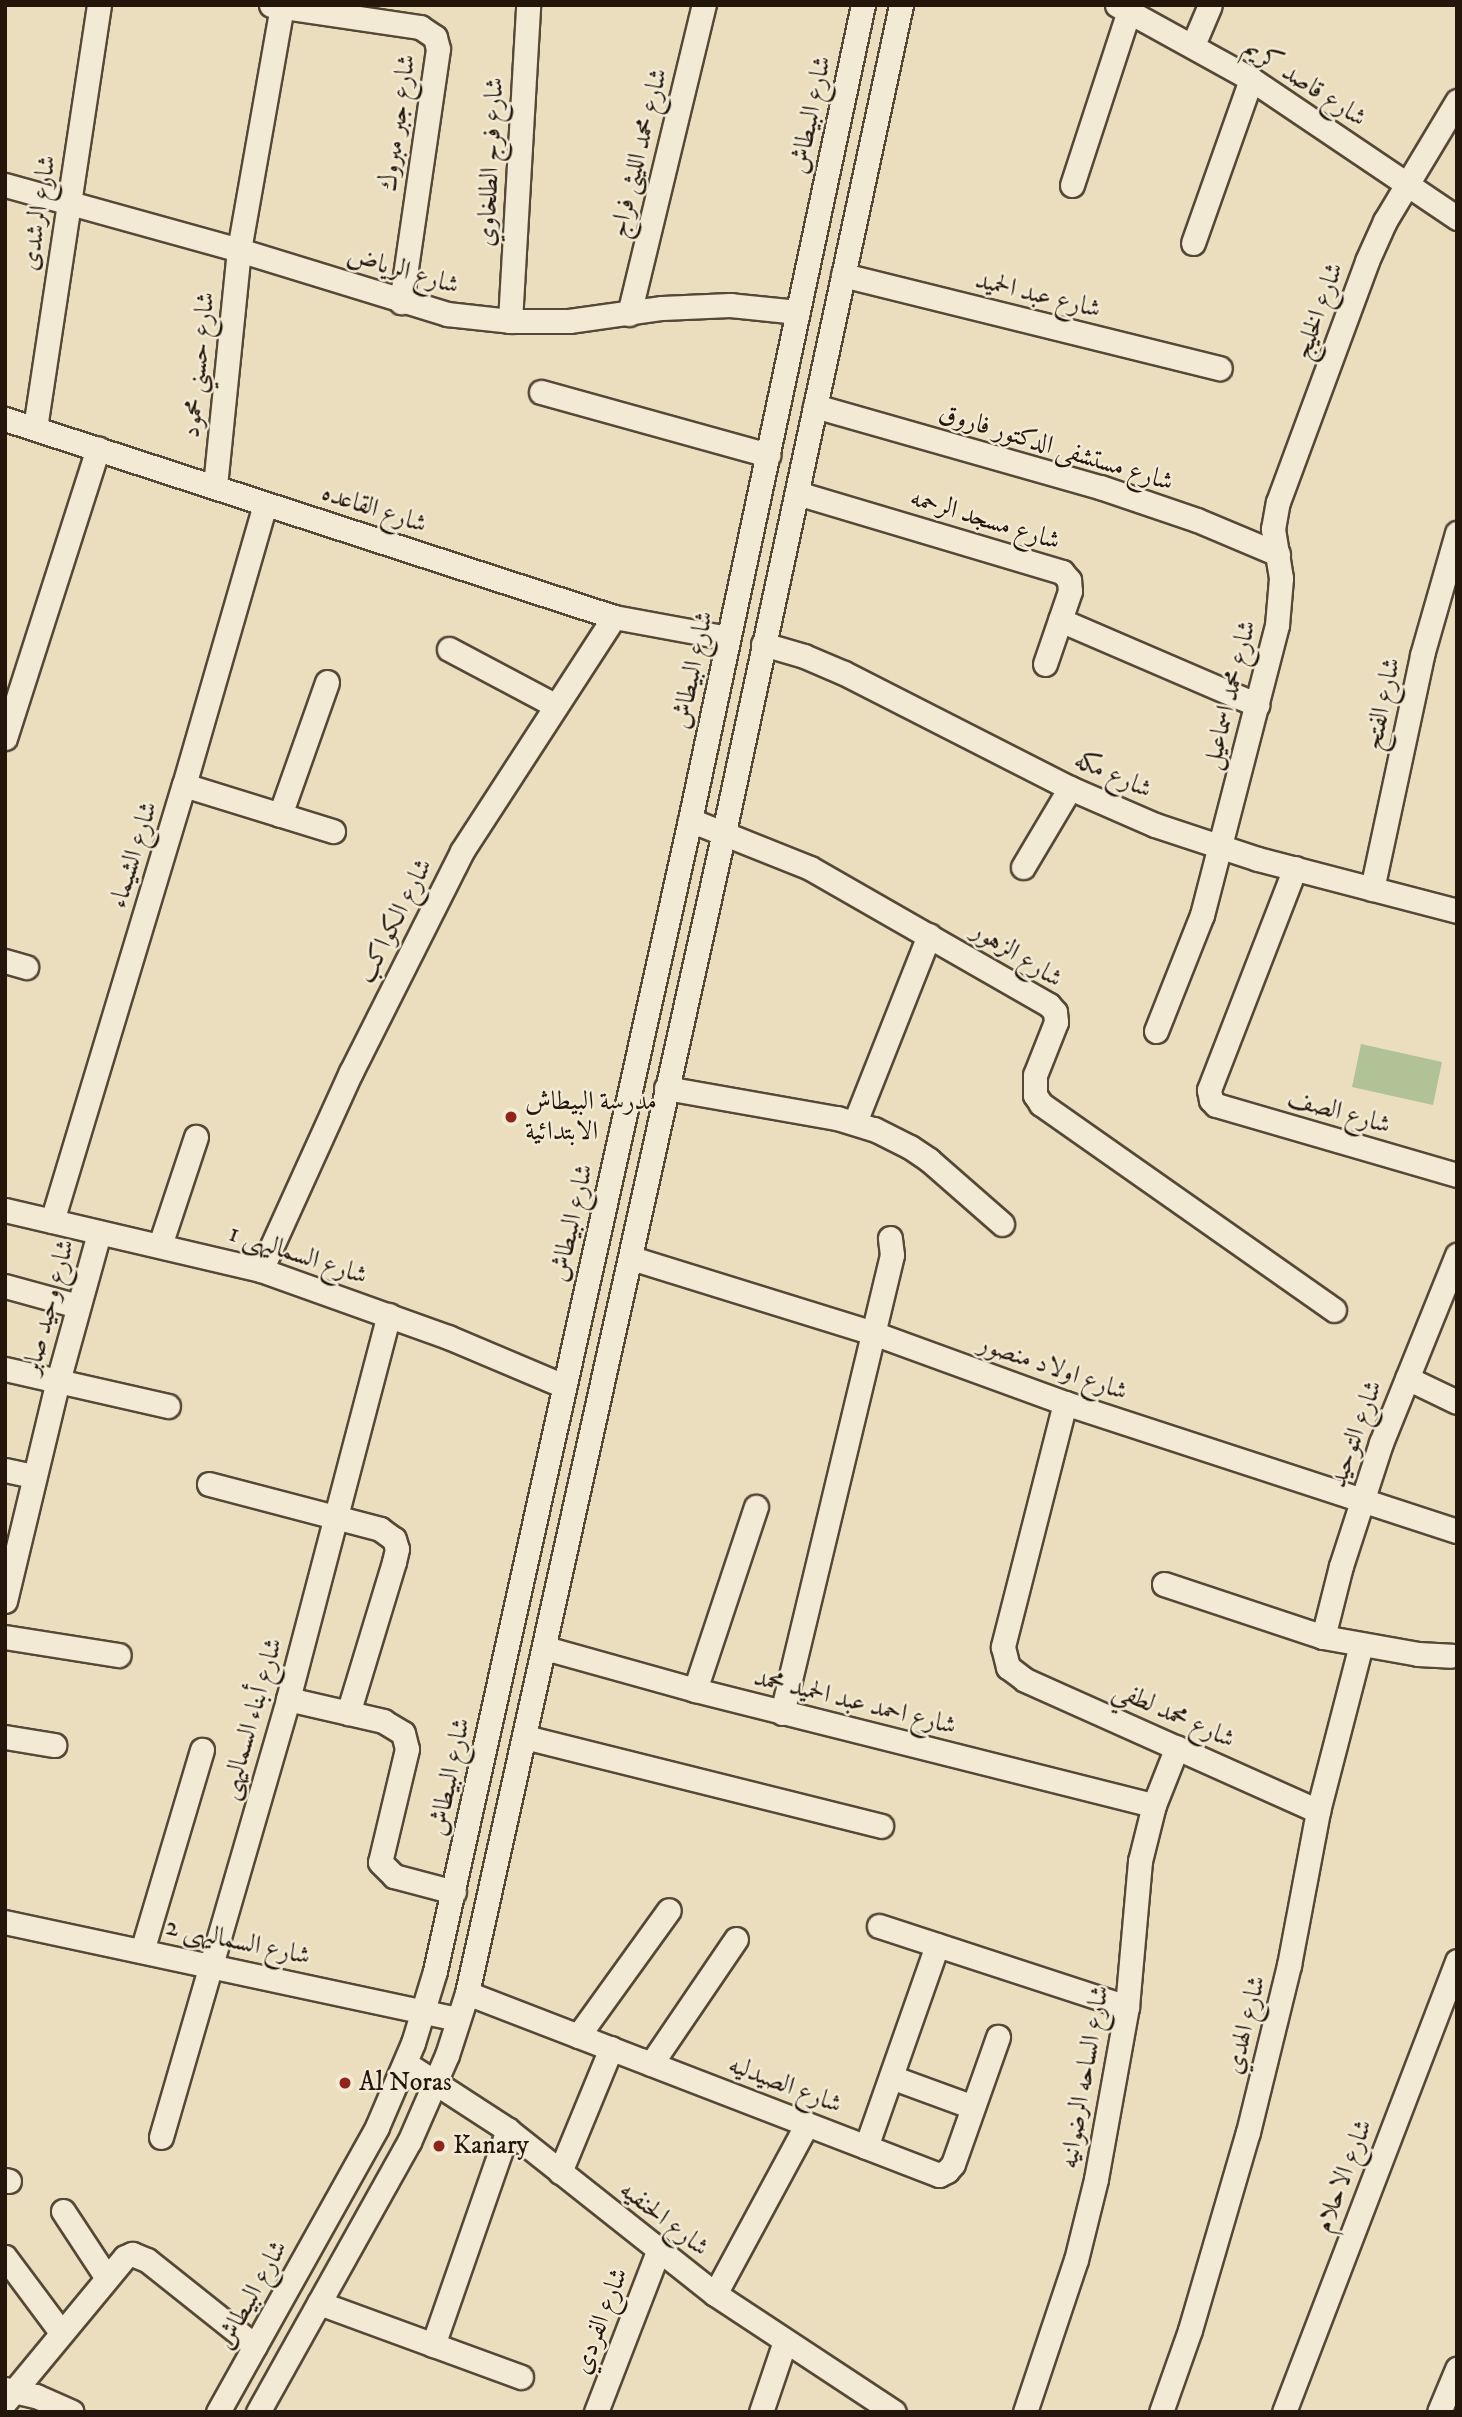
<!DOCTYPE html>
<meta charset="utf-8">
<style>
body{margin:0}
#map{position:relative;width:1462px;height:2417px;overflow:hidden;background:#ebdebe;font-family:"IM FELL DW Pica",Amiri,serif}
div>[style]{position:absolute}
.green>*{inset:0;background:#b1c297}
.roads{filter:drop-shadow(2px 0 #564837) drop-shadow(-2px 0 #564837) drop-shadow(0 2px #564837) drop-shadow(0 -2px #564837)}
.minor>*{height:23px;margin:-11.5px;padding:0 11.5px;transform-origin:11.5px;border-radius:11.5px;background:#f2ead5}
.dots>*{width:19px;height:19px;translate:-50% -50%;box-sizing:border-box;border:4px solid #f2ead5;border-radius:50%}
span{translate:-50% -50%;white-space:nowrap;text-align:center;line-height:1.15;-webkit-text-stroke:5px #f2ead5;paint-order:stroke}
.street-label{font-size:26px;color:#24160a}
.poi-label{font-size:26px;color:#24160a}
.left{translate:0 -50%;text-align:left}
.frame{position:absolute;inset:0;border:7px solid #24160a;pointer-events:none}
</style>
<div id="map">
<div class="green">
<div style="clip-path:polygon(1361px 1044px,1442px 1062px,1433px 1105px,1352px 1087px)"></div>
</div>
<div class="roads">
<div class="minor">
<div style="left:271px;top:5px;width:151px;rotate:8.4deg"></div>
<div style="left:420px;top:27px;width:18px;rotate:34deg"></div>
<div style="left:435px;top:37px;width:12px;rotate:76deg"></div>
<div style="left:438px;top:49px;width:256px;rotate:98.3deg"></div>
<div style="left:1117px;top:5px;width:153px;rotate:28.9deg"></div>
<div style="left:1251px;top:79px;width:249px;rotate:34deg"></div>
<div style="left:1193px;top:45px;width:43px;rotate:-67deg"></div>
<div style="left:5px;top:185px;width:243px;rotate:15.5deg"></div>
<div style="left:239px;top:250px;width:218px;rotate:17.1deg"></div>
<div style="left:447px;top:314px;width:63px;rotate:6.3deg"></div>
<div style="left:510px;top:321px;width:59px"></div>
<div style="left:569px;top:321px;width:94px;rotate:-8deg"></div>
<div style="left:662px;top:308px;width:68px;rotate:-2.5deg"></div>
<div style="left:730px;top:305px;width:68px;rotate:5.9deg"></div>
<div style="left:1072px;top:185px;width:183px;rotate:-71.9deg"></div>
<div style="left:1193px;top:243px;width:174px;rotate:-70.5deg"></div>
<div style="left:843px;top:275px;width:388px;rotate:13.9deg"></div>
<div style="left:629px;top:314px;width:318px;rotate:-76.4deg"></div>
<div style="left:510px;top:321px;width:317px;rotate:-86.7deg"></div>
<div style="left:541px;top:392px;width:236px;rotate:15.5deg"></div>
<div style="left:815px;top:406px;width:296px;rotate:15.9deg"></div>
<div style="left:1100px;top:487px;width:102px;rotate:18.8deg"></div>
<div style="left:1197px;top:520px;width:88px;rotate:22.8deg"></div>
<div style="left:5px;top:419px;width:640px;rotate:18.01deg"></div>
<div style="left:614px;top:617px;width:116px;rotate:10.4deg"></div>
<div style="left:35px;top:428px;width:428px;rotate:-81.4deg"></div>
<div style="left:215px;top:486px;width:237px;rotate:-84.2deg"></div>
<div style="left:239px;top:250px;width:249px;rotate:-80deg"></div>
<div style="left:797px;top:493px;width:277px;rotate:16.6deg"></div>
<div style="left:1062px;top:572px;width:11px;rotate:49deg"></div>
<div style="left:1069px;top:580px;width:11px;rotate:85deg"></div>
<div style="left:1070px;top:591px;width:77px;rotate:108.9deg"></div>
<div style="left:1060px;top:620px;width:215px;rotate:23.3deg"></div>
<div style="left:763px;top:644px;width:43px;rotate:16.3deg"></div>
<div style="left:804px;top:656px;width:43px;rotate:23deg"></div>
<div style="left:844px;top:673px;width:254px;rotate:27deg"></div>
<div style="left:1070px;top:788px;width:93px;rotate:23.5deg"></div>
<div style="left:1155px;top:825px;width:108px;rotate:18.3deg"></div>
<div style="left:1258px;top:859px;width:206px;rotate:14.6deg"></div>
<div style="left:449px;top:649px;width:121px;rotate:28deg"></div>
<div style="left:5px;top:738px;width:304px;rotate:-72.2deg"></div>
<div style="left:184px;top:785px;width:156px;rotate:17.2deg"></div>
<div style="left:280px;top:815px;width:141px;rotate:-70.5deg"></div>
<div style="left:690px;top:820px;width:129px;rotate:21.8deg"></div>
<div style="left:810px;top:868px;width:275px;rotate:29.8deg"></div>
<div style="left:1049px;top:1005px;width:9px;rotate:49deg"></div>
<div style="left:1055px;top:1012px;width:10px;rotate:84deg"></div>
<div style="left:1056px;top:1022px;width:57px;rotate:111.6deg"></div>
<div style="left:1035px;top:1075px;width:20px;rotate:90deg"></div>
<div style="left:1035px;top:1095px;width:11px;rotate:56deg"></div>
<div style="left:1041px;top:1104px;width:358px;rotate:35.1deg"></div>
<div style="left:1023px;top:867px;width:92px;rotate:-59.3deg"></div>
<div style="left:1295px;top:868px;width:238px;rotate:111.2deg"></div>
<div style="left:1209px;top:1090px;width:10px;rotate:79deg"></div>
<div style="left:1211px;top:1100px;width:7px;rotate:45deg"></div>
<div style="left:1216px;top:1105px;width:251px;rotate:16.2deg"></div>
<div style="left:1372px;top:889px;width:239px;rotate:-77.9deg"></div>
<div style="left:1422px;top:655px;width:127px;rotate:-74deg"></div>
<div style="left:5px;top:961px;width:22px;rotate:16deg"></div>
<div style="left:1156px;top:1031px;width:125px;rotate:-68.4deg"></div>
<div style="left:1202px;top:915px;width:300px;rotate:-75.5deg"></div>
<div style="left:1277px;top:625px;width:47px;rotate:-85.1deg"></div>
<div style="left:1281px;top:578px;width:50px;rotate:-99.3deg"></div>
<div style="left:1273px;top:529px;width:27px;rotate:-80deg"></div>
<div style="left:1278px;top:502px;width:257px;rotate:-69.7deg"></div>
<div style="left:1367px;top:261px;width:44px;rotate:-65.8deg"></div>
<div style="left:1385px;top:221px;width:140px;rotate:-59deg"></div>
<div style="left:666px;top:1088px;width:174px;rotate:10deg"></div>
<div style="left:837px;top:1118px;width:39px;rotate:17deg"></div>
<div style="left:874px;top:1129px;width:40px;rotate:26.6deg"></div>
<div style="left:910px;top:1147px;width:23px;rotate:34deg"></div>
<div style="left:929px;top:1160px;width:97px;rotate:41.2deg"></div>
<div style="left:855px;top:1122px;width:201px;rotate:-68.4deg"></div>
<div style="left:5px;top:1210px;width:263px;rotate:13.2deg"></div>
<div style="left:261px;top:1270px;width:199px;rotate:19.7deg"></div>
<div style="left:448px;top:1337px;width:126px;rotate:22.9deg"></div>
<div style="left:52px;top:1221px;width:456px;rotate:-73.2deg"></div>
<div style="left:184px;top:785px;width:292px;rotate:-73.9deg"></div>
<div style="left:160px;top:1245px;width:114px;rotate:-71.6deg"></div>
<div style="left:631px;top:1258px;width:253px;rotate:17.2deg"></div>
<div style="left:873px;top:1333px;width:204px;rotate:20deg"></div>
<div style="left:1065px;top:1403px;width:412px;rotate:18.1deg"></div>
<div style="left:261px;top:1270px;width:217px;rotate:-65.6deg"></div>
<div style="left:351px;top:1072px;width:247px;rotate:-63.3deg"></div>
<div style="left:462px;top:851px;width:279px;rotate:-57deg"></div>
<div style="left:5px;top:1286px;width:76px;rotate:15.3deg"></div>
<div style="left:5px;top:1369px;width:167px;rotate:12.8deg"></div>
<div style="left:1407px;top:1378px;width:55px;rotate:25.6deg"></div>
<div style="left:1065px;top:1403px;width:252px;rotate:104.3deg"></div>
<div style="left:1003px;top:1647px;width:21px;rotate:76deg"></div>
<div style="left:1008px;top:1667px;width:21px;rotate:37deg"></div>
<div style="left:1025px;top:1680px;width:321px;rotate:24.1deg"></div>
<div style="left:5px;top:1470px;width:30px;rotate:12deg"></div>
<div style="left:209px;top:1484px;width:177px;rotate:14.7deg"></div>
<div style="left:380px;top:1529px;width:17px;rotate:36deg"></div>
<div style="left:394px;top:1539px;width:10px;rotate:73deg"></div>
<div style="left:397px;top:1549px;width:13px;rotate:103deg"></div>
<div style="left:394px;top:1562px;width:158px;rotate:106.9deg"></div>
<div style="left:1164px;top:1584px;width:168px;rotate:18.4deg"></div>
<div style="left:1323px;top:1637px;width:97px;rotate:10.1deg"></div>
<div style="left:1418px;top:1654px;width:33px;rotate:3deg"></div>
<div style="left:5px;top:1601px;width:226px;rotate:-76.5deg"></div>
<div style="left:58px;top:1381px;width:154px;rotate:-74.5deg"></div>
<div style="left:5px;top:1637px;width:115px;rotate:9deg"></div>
<div style="left:1323px;top:1637px;width:73px;rotate:-75.8deg"></div>
<div style="left:1341px;top:1566px;width:129px;rotate:-72deg"></div>
<div style="left:1381px;top:1443px;width:203px;rotate:-68deg"></div>
<div style="left:545px;top:1648px;width:156px;rotate:15.6deg"></div>
<div style="left:695px;top:1690px;width:473px;rotate:14.1deg"></div>
<div style="left:695px;top:1690px;width:193px;rotate:-71.6deg"></div>
<div style="left:288px;top:1699px;width:98px;rotate:13deg"></div>
<div style="left:383px;top:1721px;width:23px;rotate:31deg"></div>
<div style="left:403px;top:1733px;width:16px;rotate:76deg"></div>
<div style="left:407px;top:1749px;width:116px;rotate:103.4deg"></div>
<div style="left:380px;top:1862px;width:20px;rotate:45deg"></div>
<div style="left:394px;top:1876px;width:62px;rotate:14.9deg"></div>
<div style="left:782px;top:1713px;width:471px;rotate:-76.5deg"></div>
<div style="left:892px;top:1255px;width:17px;rotate:-97deg"></div>
<div style="left:5px;top:1737px;width:50px;rotate:9.3deg"></div>
<div style="left:525px;top:1737px;width:367px;rotate:14deg"></div>
<div style="left:5px;top:1922px;width:463px;rotate:12.1deg"></div>
<div style="left:879px;top:1926px;width:261px;rotate:18.1deg"></div>
<div style="left:142px;top:1951px;width:210px;rotate:-73.4deg"></div>
<div style="left:467px;top:1993px;width:506px;rotate:21.09deg"></div>
<div style="left:939px;top:2175px;width:9px;rotate:-27deg"></div>
<div style="left:947px;top:2171px;width:9px;rotate:-49deg"></div>
<div style="left:953px;top:2164px;width:135px;rotate:-70.5deg"></div>
<div style="left:578px;top:2036px;width:155px;rotate:-54.2deg"></div>
<div style="left:405px;top:2063px;width:123px;rotate:33deg"></div>
<div style="left:508px;top:2130px;width:264px;rotate:38.4deg"></div>
<div style="left:715px;top:2294px;width:214px;rotate:33.4deg"></div>
<div style="left:651px;top:2064px;width:151px;rotate:-55.8deg"></div>
<div style="left:891px;top:2077px;width:87px;rotate:20.1deg"></div>
<div style="left:161px;top:2137px;width:456px;rotate:-73.8deg"></div>
<div style="left:288px;top:1699px;width:397px;rotate:-75.3deg"></div>
<div style="left:866px;top:2147px;width:214px;rotate:-70.6deg"></div>
<div style="left:560px;top:2172px;width:134px;rotate:-67.6deg"></div>
<div style="left:5px;top:2180px;width:4px;rotate:14deg"></div>
<div style="left:63px;top:2211px;width:80px;rotate:56.7deg"></div>
<div style="left:5px;top:2257px;width:94px;rotate:53.3deg"></div>
<div style="left:715px;top:2294px;width:193px;rotate:-61.6deg"></div>
<div style="left:319px;top:2303px;width:215px;rotate:20.1deg"></div>
<div style="left:433px;top:2345px;width:228px;rotate:-70.8deg"></div>
<div style="left:5px;top:2389px;width:32px;rotate:13deg"></div>
<div style="left:36px;top:2396px;width:39px;rotate:24deg"></div>
<div style="left:5px;top:2402px;width:188px;rotate:-50.4deg"></div>
<div style="left:125px;top:2257px;width:8px;rotate:-23deg"></div>
<div style="left:132px;top:2254px;width:16px;rotate:22deg"></div>
<div style="left:147px;top:2260px;width:138px;rotate:38.5deg"></div>
<div style="left:218px;top:2412px;width:326px;rotate:-60.8deg"></div>
<div style="left:377px;top:2127px;width:91px;rotate:-66.8deg"></div>
<div style="left:413px;top:2043px;width:75px;rotate:-73deg"></div>
<div style="left:435px;top:1971px;width:1179px;rotate:-77.51deg"></div>
<div style="left:690px;top:820px;width:833px;rotate:-78.02deg"></div>
<div style="left:258px;top:2412px;width:309px;rotate:-60.8deg"></div>
<div style="left:409px;top:2142px;width:95px;rotate:-66.4deg"></div>
<div style="left:447px;top:2055px;width:65px;rotate:-72.1deg"></div>
<div style="left:467px;top:1993px;width:1189px;rotate:-77.52deg"></div>
<div style="left:724px;top:832px;width:846px;rotate:-77.92deg"></div>
<div style="left:596px;top:2412px;width:173px;rotate:-68.9deg"></div>
<div style="left:761px;top:2412px;width:75px;rotate:-71.3deg"></div>
<div style="left:1025px;top:2412px;width:160px;rotate:-71.5deg"></div>
<div style="left:1076px;top:2260px;width:83px;rotate:-76.1deg"></div>
<div style="left:1096px;top:2179px;width:175px;rotate:-79.8deg"></div>
<div style="left:1127px;top:2007px;width:147px;rotate:-84.9deg"></div>
<div style="left:1140px;top:1861px;width:58px;rotate:-76deg"></div>
<div style="left:1154px;top:1805px;width:62px;rotate:-68.4deg"></div>
<div style="left:1161px;top:2412px;width:87px;rotate:-70.5deg"></div>
<div style="left:1190px;top:2330px;width:206px;rotate:-73.7deg"></div>
<div style="left:1248px;top:2132px;width:172px;rotate:-76.2deg"></div>
<div style="left:1289px;top:1965px;width:157px;rotate:-79.3deg"></div>
<div style="left:1318px;top:1811px;width:171px;rotate:-75.5deg"></div>
<div style="left:1284px;top:2412px;width:483px;rotate:-69deg"></div>
<div style="left:1439px;top:2412px;width:47px;rotate:-67.3deg"></div>
</div>
</div>
<div class="dots">
<div style="left:511px;top:1117px;background:#8f2418"></div>
<div style="left:345px;top:2083px;background:#8f2418"></div>
<div style="left:439px;top:2146px;background:#8f2418"></div>
</div>
<div class="street-label">
<span style="left:1305px;top:83px;rotate:33deg">شارع قاصد كريم</span>
<span style="left:811px;top:115px;rotate:-78deg">شارع البيطاش</span>
<span style="left:398px;top:123px;rotate:-82deg">شارع جبر مبروك</span>
<span style="left:639px;top:153px;rotate:-76deg">شارع محمد الليثى فراج</span>
<span style="left:491px;top:162px;rotate:-87deg">شارع فرج الطلخاوي</span>
<span style="left:39px;top:213px;rotate:-81deg">شارع الرشدى</span>
<span style="left:403px;top:271px;rotate:16deg">شارع الرياض</span>
<span style="left:1038px;top:295px;rotate:14deg">شارع عبد الحميد</span>
<span style="left:1319px;top:311px;rotate:-70deg">شارع الخليج</span>
<span style="left:199px;top:365px;rotate:-84deg">شارع حسني محمود</span>
<span style="left:1056px;top:448px;rotate:17deg">شارع مستشفى الدكتور فاروق</span>
<span style="left:374px;top:509px;rotate:18deg">شارع القاعده</span>
<span style="left:985px;top:520px;rotate:17deg">شارع مسجد الرحمه</span>
<span style="left:693px;top:670px;rotate:-78deg">شارع البيطاش</span>
<span style="left:1230px;top:695px;rotate:-76deg">شارع محمد اسماعيل</span>
<span style="left:1383px;top:704px;rotate:-78deg">شارع الفتح</span>
<span style="left:1113px;top:775px;rotate:24deg">شارع مكه</span>
<span style="left:134px;top:855px;rotate:-73deg">شارع الشيماء</span>
<span style="left:395px;top:921px;rotate:-63deg">شارع الكواكب</span>
<span style="left:1017px;top:955px;rotate:32deg">شارع الزهور</span>
<span style="left:1339px;top:1112px;rotate:16deg">شارع الصف</span>
<span style="left:572px;top:1223px;rotate:-77deg">شارع البيطاش</span>
<span style="left:298px;top:1255px;rotate:18deg">شارع السماليهى 1</span>
<span style="left:49px;top:1307px;rotate:-75deg">شارع وحيد صابر</span>
<span style="left:1053px;top:1368px;rotate:19deg">شارع اولاد منصور</span>
<span style="left:1356px;top:1434px;rotate:-70deg">شارع التوحيد</span>
<span style="left:855px;top:1702px;rotate:14deg">شارع احمد عبد الحميد محمد</span>
<span style="left:1174px;top:1715px;rotate:24deg">شارع محمد لطفي</span>
<span style="left:252px;top:1719px;rotate:-74deg">شارع أبناء السماليهى</span>
<span style="left:450px;top:1777px;rotate:-78deg">شارع البيطاش</span>
<span style="left:238px;top:1942px;rotate:12deg">شارع السماليهى 2</span>
<span style="left:1246px;top:2025px;rotate:-76deg">شارع الهدي</span>
<span style="left:1085px;top:2077px;rotate:-80deg">شارع الساحه الرضوانيه</span>
<span style="left:785px;top:2085px;rotate:21deg">شارع الصيدليه</span>
<span style="left:1344px;top:2176px;rotate:-69deg">شارع الاحلام</span>
<span style="left:664px;top:2219px;rotate:38deg">شارع الحنفيه</span>
<span style="left:252px;top:2295px;rotate:-61deg">شارع البيطاش</span>
<span style="left:601px;top:2321px;rotate:-69deg">شارع الفردي</span>
</div>
<div class="poi-label">
<span class="left" style="left:525px;top:1117px">مدرسة البيطاش<br>الابتدائية</span>
<span class="left" style="left:359px;top:2083px">Al Noras</span>
<span class="left" style="left:453px;top:2146px">Kanary</span>
</div>
<div class="frame"></div>
</div>
